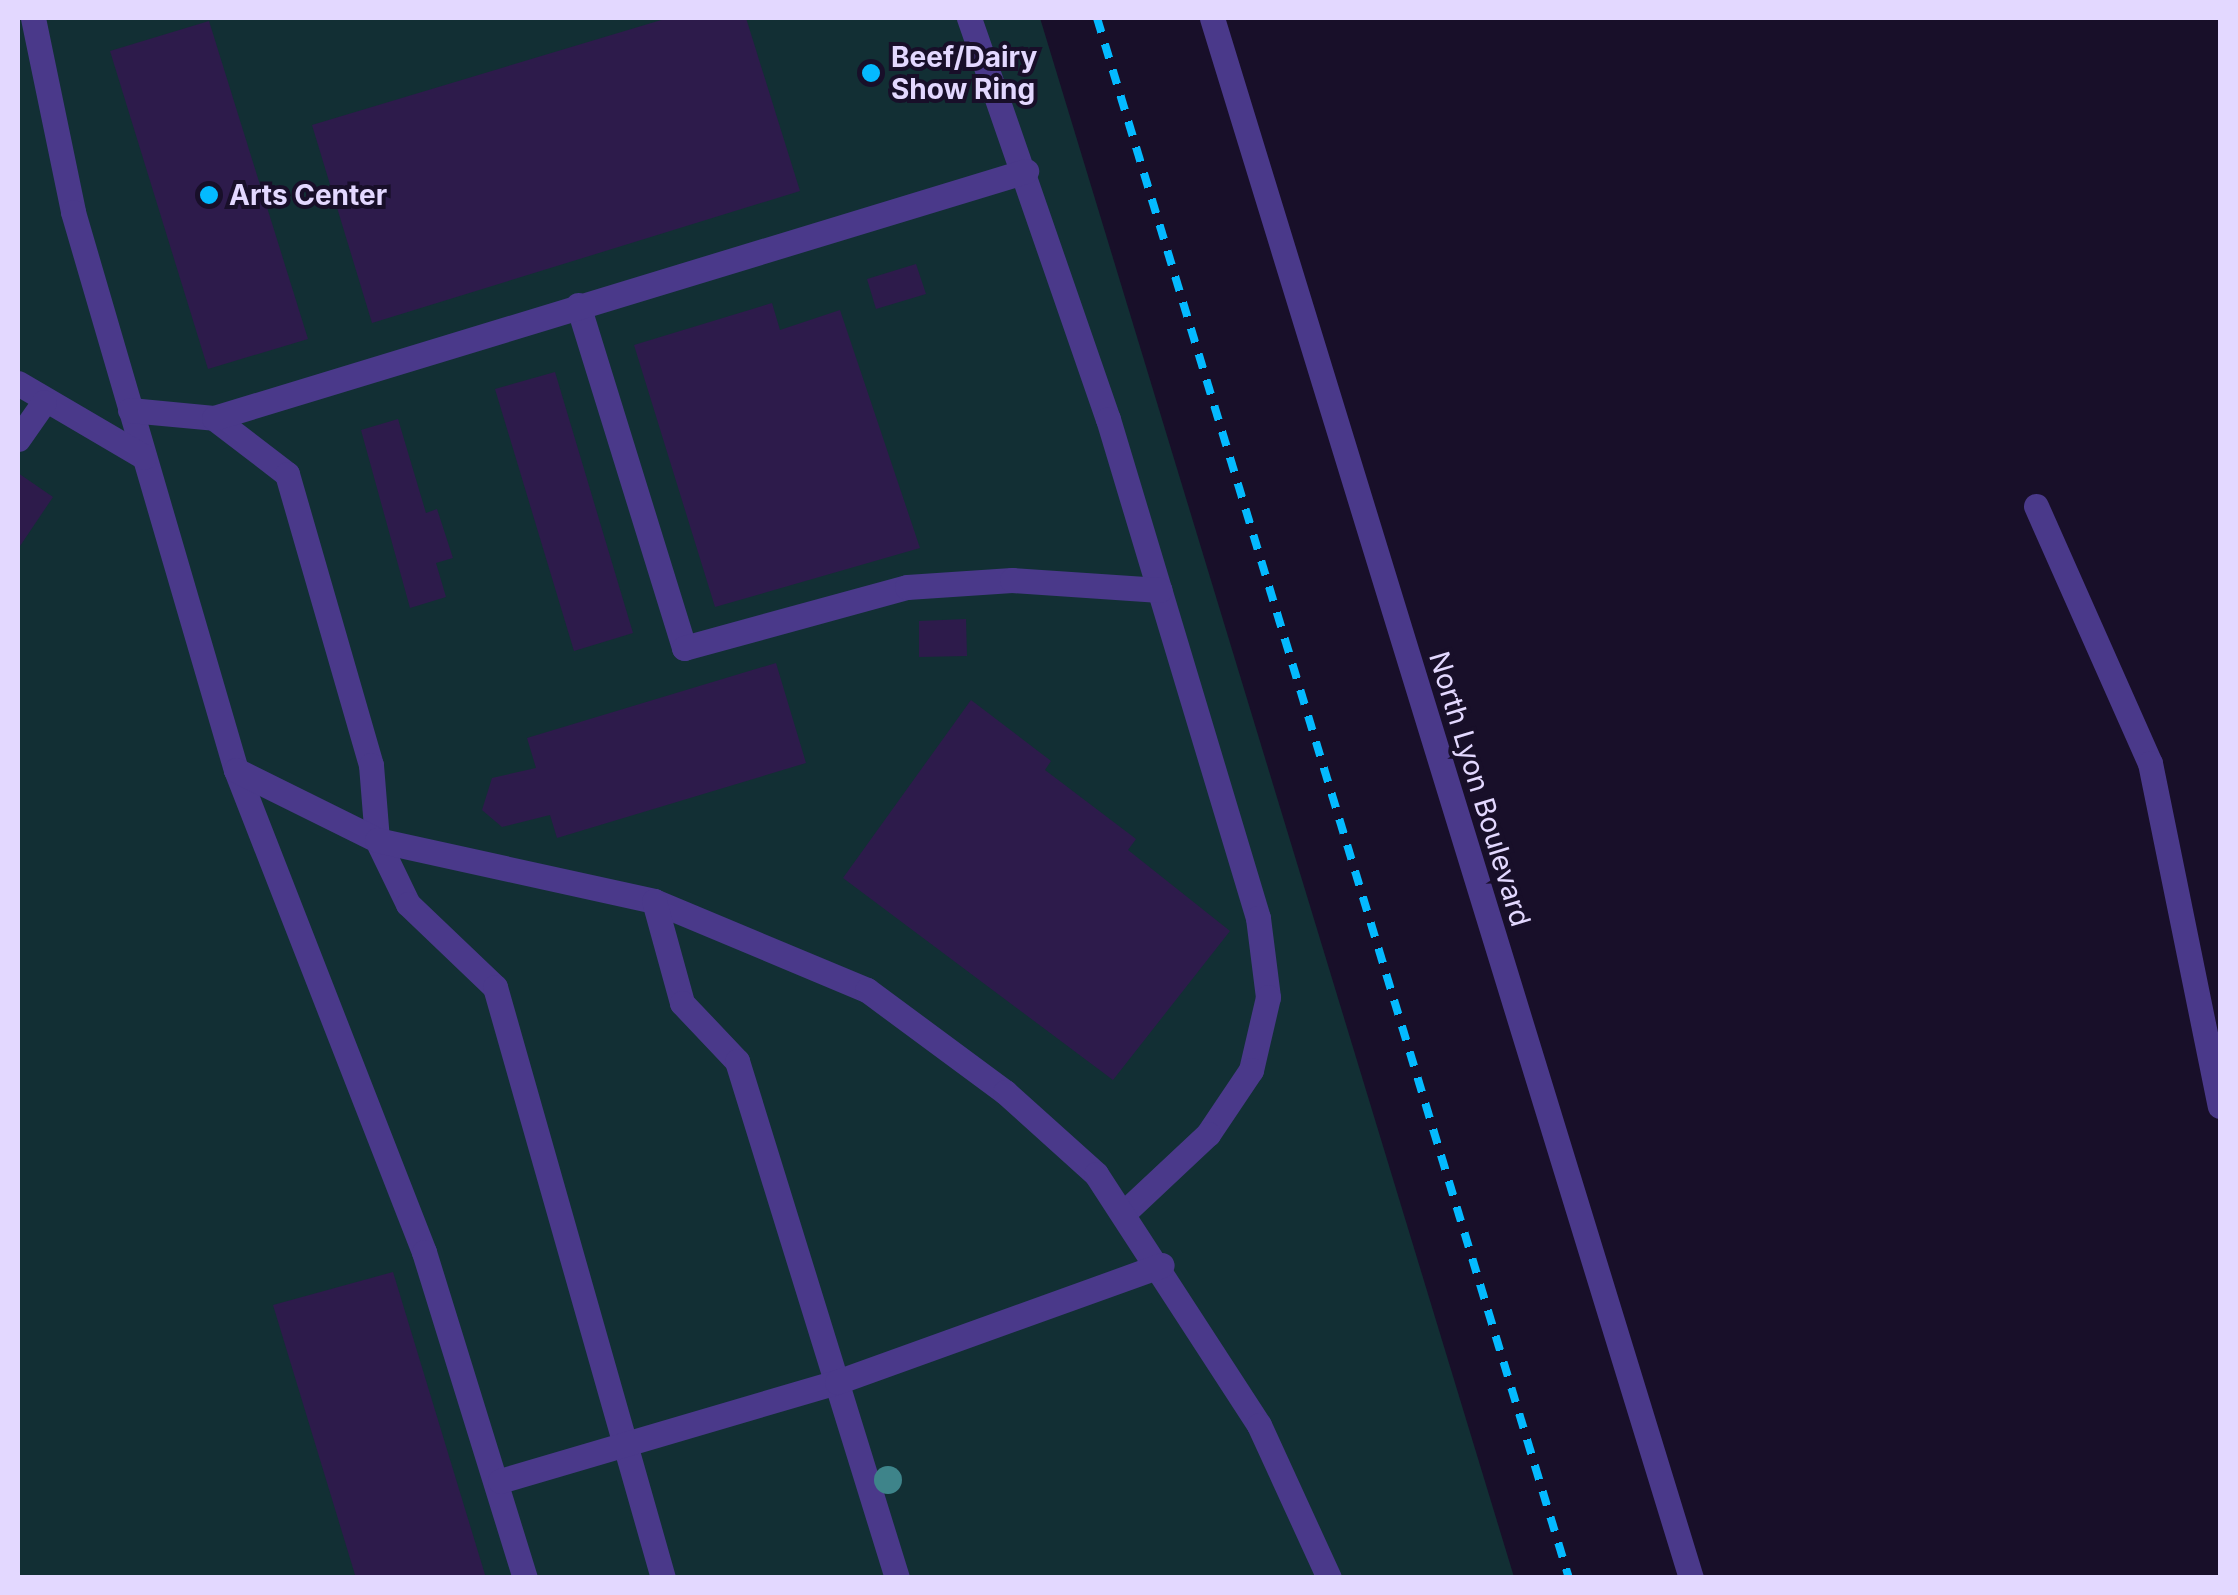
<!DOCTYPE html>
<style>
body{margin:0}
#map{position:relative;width:2238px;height:1595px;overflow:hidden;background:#180f29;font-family:Inter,sans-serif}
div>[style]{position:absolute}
.green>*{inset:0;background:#122f34}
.building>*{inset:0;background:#2d1b4b}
.minor>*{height:25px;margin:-12.5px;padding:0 12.5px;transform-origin:12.5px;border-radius:12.5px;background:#4a398a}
.rail>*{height:8px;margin-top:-4px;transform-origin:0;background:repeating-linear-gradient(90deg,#04baff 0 15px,transparent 0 27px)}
.trees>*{width:28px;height:28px;margin:-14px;border-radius:50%;background:#3e848a}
.dots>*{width:28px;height:28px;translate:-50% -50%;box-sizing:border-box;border:5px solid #180f29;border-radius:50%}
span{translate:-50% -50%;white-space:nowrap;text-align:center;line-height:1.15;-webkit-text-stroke:8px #180f29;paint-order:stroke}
.poi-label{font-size:28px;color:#e3d8ff;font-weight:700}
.left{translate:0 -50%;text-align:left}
.street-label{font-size:28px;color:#e3d8ff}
.frame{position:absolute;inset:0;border:20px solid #e3d8ff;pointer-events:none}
</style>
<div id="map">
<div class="green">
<div style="clip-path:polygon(18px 18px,1040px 18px,1514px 1577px,18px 1577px)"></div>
</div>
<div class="building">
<div style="clip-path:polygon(668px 18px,746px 18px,800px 191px,372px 323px,312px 125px)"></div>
<div style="clip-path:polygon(209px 21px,308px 339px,208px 369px,110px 51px)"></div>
<div style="clip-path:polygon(916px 264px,926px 294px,876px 309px,867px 279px)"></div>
<div style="clip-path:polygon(772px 303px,780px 330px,840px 310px,920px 548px,715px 607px,634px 345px)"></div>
<div style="clip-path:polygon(555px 372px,633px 633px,574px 651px,495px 389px)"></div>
<div style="clip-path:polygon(398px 419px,426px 513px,437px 509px,453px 558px,436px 563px,446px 597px,410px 608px,361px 430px)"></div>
<div style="clip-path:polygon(18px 473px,53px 497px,18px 549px)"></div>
<div style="clip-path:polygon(966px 619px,967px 656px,919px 657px,919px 621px)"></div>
<div style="clip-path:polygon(776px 663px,806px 763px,557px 838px,550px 815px,502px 827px,482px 810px,492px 778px,536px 768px,527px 738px)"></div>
<div style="clip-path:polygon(971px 700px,1051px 761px,1045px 770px,1136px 839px,1128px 850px,1230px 931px,1113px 1080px,843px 878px)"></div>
<div style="clip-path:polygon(393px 1272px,486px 1578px,356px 1578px,273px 1305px)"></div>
</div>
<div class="minor">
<div style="left:33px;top:18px;width:198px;rotate:78.3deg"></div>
<div style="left:73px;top:212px;width:581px;rotate:73.72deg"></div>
<div style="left:236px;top:770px;width:517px;rotate:68.69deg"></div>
<div style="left:424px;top:1252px;width:341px;rotate:72.8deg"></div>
<div style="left:969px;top:18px;width:424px;rotate:70.9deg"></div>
<div style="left:1108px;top:419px;width:521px;rotate:73.27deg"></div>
<div style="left:1258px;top:918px;width:80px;rotate:82.8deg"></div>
<div style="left:1268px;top:997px;width:75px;rotate:103.1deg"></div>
<div style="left:1251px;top:1070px;width:77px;rotate:123.9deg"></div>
<div style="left:1208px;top:1134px;width:115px;rotate:136.8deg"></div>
<div style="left:1212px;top:18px;width:1632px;rotate:72.93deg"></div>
<div style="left:578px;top:305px;width:359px;rotate:72.8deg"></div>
<div style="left:684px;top:648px;width:231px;rotate:-15.3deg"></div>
<div style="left:907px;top:587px;width:105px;rotate:-3.8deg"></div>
<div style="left:1012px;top:580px;width:148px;rotate:3.9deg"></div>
<div style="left:18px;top:383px;width:146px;rotate:30.4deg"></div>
<div style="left:130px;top:410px;width:84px;rotate:5.4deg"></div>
<div style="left:214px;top:418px;width:92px;rotate:37.5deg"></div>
<div style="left:287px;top:474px;width:303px;rotate:73.9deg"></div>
<div style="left:371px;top:765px;width:75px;rotate:85.4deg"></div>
<div style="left:377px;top:840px;width:71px;rotate:64.2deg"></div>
<div style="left:408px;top:904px;width:120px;rotate:43.7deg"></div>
<div style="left:495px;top:987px;width:614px;rotate:74.13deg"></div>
<div style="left:214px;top:418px;width:849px;rotate:-16.92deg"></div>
<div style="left:18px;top:439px;width:45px;rotate:-54.9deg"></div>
<div style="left:2036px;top:506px;width:281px;rotate:66.1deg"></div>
<div style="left:2150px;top:763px;width:350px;rotate:78.5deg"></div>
<div style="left:236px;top:770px;width:157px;rotate:26.4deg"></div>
<div style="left:377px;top:840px;width:284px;rotate:12.4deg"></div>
<div style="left:654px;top:901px;width:231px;rotate:22.7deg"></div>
<div style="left:867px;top:990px;width:172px;rotate:36.5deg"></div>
<div style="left:1005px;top:1092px;width:122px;rotate:42deg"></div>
<div style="left:1096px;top:1174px;width:299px;rotate:57deg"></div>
<div style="left:1259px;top:1425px;width:168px;rotate:65.4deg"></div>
<div style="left:654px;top:901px;width:106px;rotate:74.6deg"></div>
<div style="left:682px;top:1003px;width:80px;rotate:46.5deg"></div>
<div style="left:737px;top:1061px;width:541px;rotate:72.8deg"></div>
<div style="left:500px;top:1481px;width:351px;rotate:-16.4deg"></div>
<div style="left:837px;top:1382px;width:345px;rotate:-19.8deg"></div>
</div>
<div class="rail">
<div style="left:1097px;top:18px;width:1630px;rotate:73.17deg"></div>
</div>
<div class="trees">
<div style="left:888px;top:1480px"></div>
</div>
<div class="dots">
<div style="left:871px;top:73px;background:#04baff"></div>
<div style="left:209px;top:195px;background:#04baff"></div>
</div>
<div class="poi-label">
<span class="left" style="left:891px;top:73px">Beef/Dairy<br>Show Ring</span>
<span class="left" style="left:229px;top:195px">Arts Center</span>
</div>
<div class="street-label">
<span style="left:1480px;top:789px;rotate:73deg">North Lyon Boulevard</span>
</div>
<div class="frame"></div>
</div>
